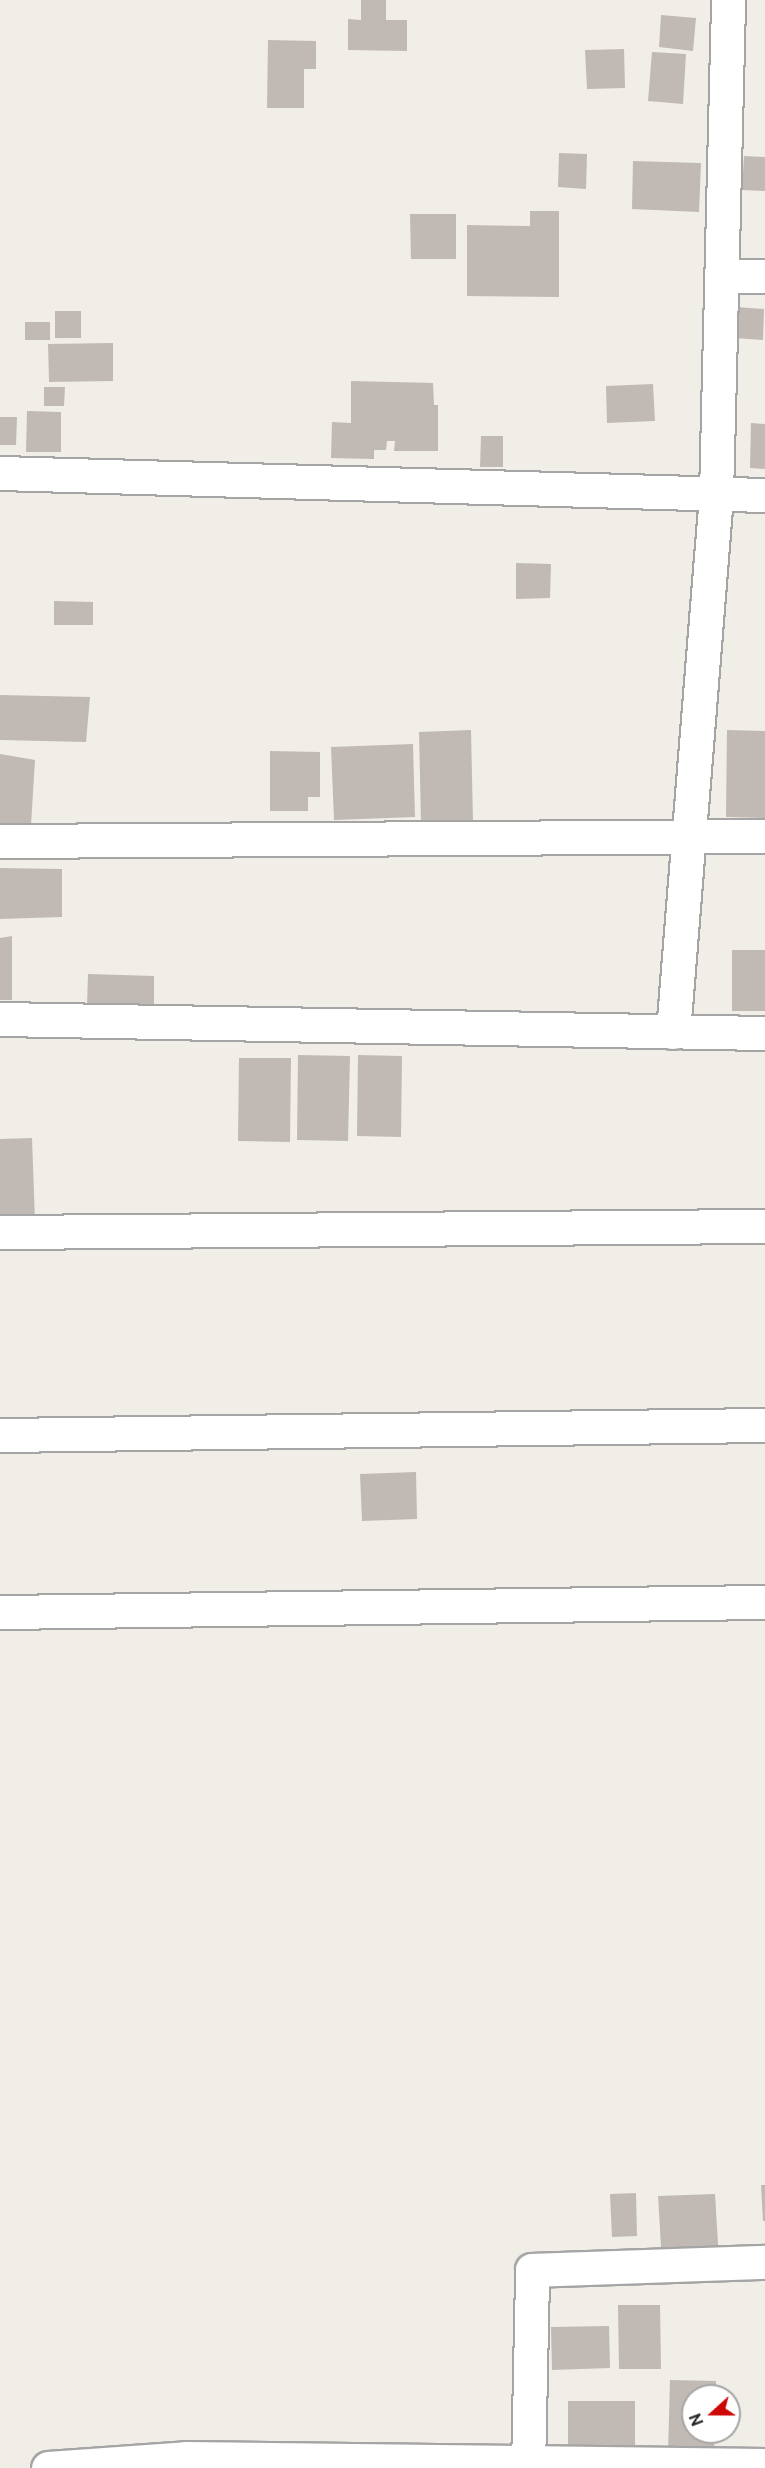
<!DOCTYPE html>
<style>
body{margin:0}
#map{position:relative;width:765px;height:2468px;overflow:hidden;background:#f1eee7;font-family:Ubuntu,sans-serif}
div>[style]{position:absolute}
.building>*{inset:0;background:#c1bab4}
.roads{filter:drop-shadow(2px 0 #a5a5a5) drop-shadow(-2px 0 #a5a5a5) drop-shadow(0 2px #a5a5a5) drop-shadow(0 -2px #a5a5a5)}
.minor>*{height:33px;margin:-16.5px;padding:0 16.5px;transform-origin:16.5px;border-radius:16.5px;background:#fff}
span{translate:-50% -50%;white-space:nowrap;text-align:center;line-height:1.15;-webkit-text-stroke:5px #fff;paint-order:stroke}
.north{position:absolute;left:681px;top:2384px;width:60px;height:60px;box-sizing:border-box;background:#fff;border:2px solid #a6a6a6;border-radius:50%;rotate:249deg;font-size:16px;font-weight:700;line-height:24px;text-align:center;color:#212121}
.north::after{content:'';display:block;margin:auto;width:21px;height:27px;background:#cc0705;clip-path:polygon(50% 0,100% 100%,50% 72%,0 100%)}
</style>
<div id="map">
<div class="building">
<div style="clip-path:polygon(361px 0,386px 0,386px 20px,407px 20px,407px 51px,348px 50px,348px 19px,361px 20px)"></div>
<div style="clip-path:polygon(661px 15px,696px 18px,693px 51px,659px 47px)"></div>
<div style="clip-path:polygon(268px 40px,316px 41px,316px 69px,304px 69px,304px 108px,267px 108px)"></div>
<div style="clip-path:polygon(624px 49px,625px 88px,587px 89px,585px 50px)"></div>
<div style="clip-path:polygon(652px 52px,686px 54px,683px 104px,648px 101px)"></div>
<div style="clip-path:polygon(559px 153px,587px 154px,586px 189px,558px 187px)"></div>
<div style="clip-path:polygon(744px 156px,765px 157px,765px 191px,742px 190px)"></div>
<div style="clip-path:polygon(633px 161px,701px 163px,699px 212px,632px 209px)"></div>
<div style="clip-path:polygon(530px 211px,559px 211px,559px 297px,467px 296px,467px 225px,530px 226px)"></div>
<div style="clip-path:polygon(410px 214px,456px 214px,456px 259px,411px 259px)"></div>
<div style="clip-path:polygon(736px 307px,764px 309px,763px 340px,734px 338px)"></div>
<div style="clip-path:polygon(55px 311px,81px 311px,81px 338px,55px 338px)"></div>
<div style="clip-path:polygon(25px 322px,50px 322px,50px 340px,25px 340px)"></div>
<div style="clip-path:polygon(113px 343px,113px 381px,49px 382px,48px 344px)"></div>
<div style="clip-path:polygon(351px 381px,433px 383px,434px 405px,438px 405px,438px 451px,394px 451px,395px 441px,387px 441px,386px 450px,374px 450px,374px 459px,331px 458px,332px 422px,351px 423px)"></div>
<div style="clip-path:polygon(653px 384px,655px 421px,607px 423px,606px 386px)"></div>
<div style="clip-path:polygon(44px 387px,65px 387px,64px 406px,44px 406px)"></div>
<div style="clip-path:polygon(27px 411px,61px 412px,61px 452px,26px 452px)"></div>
<div style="clip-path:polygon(0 417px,17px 417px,16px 445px,0 445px)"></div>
<div style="clip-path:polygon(751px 423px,765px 424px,765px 469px,750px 468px)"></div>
<div style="clip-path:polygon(481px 436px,503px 436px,503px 467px,480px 467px)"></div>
<div style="clip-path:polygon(516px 563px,551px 564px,550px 598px,516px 599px)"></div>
<div style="clip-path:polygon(54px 601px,93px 602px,93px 625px,54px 625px)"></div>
<div style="clip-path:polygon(0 695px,90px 697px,86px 742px,0 740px)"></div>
<div style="clip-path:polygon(471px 730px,473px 821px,421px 822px,419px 732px)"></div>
<div style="clip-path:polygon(727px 730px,765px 731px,765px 818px,726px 817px)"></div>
<div style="clip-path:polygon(413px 744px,415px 817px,334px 820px,331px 747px)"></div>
<div style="clip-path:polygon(270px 751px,320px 752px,320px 797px,308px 797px,308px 811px,270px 811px)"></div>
<div style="clip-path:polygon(0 754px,35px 760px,31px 825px,0 825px)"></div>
<div style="clip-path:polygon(0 868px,62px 869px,62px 917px,0 919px)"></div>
<div style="clip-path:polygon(12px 936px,12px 1000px,0 1000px,0 938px)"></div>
<div style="clip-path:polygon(732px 950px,765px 950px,765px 1011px,732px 1011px)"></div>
<div style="clip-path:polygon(88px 974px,154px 976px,154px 1009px,87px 1007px)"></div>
<div style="clip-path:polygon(298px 1055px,350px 1056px,348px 1141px,297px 1140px)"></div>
<div style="clip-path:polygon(358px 1055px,402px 1056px,401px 1137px,357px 1136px)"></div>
<div style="clip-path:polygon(239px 1058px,291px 1058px,290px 1142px,238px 1141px)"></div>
<div style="clip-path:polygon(32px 1138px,35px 1222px,0 1223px,0 1139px)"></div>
<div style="clip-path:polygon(416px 1472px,417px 1519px,362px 1521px,360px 1474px)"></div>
<div style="clip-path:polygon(761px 2185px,765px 2185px,765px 2221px,763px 2221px)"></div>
<div style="clip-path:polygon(636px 2193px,637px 2236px,612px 2237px,610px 2194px)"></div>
<div style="clip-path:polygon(715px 2194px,719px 2260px,662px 2263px,658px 2196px)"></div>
<div style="clip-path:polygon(618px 2305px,660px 2305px,661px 2369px,619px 2369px)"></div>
<div style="clip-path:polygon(609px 2326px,610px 2368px,552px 2370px,551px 2327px)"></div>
<div style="clip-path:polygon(670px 2380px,716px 2381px,716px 2396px,693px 2396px,693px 2432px,715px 2432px,714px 2455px,668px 2454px)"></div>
<div style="clip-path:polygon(568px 2401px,635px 2401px,635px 2445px,568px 2445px)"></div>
</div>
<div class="roads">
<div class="minor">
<div style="left:722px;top:276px;width:43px"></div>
<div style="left:0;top:473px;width:765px;rotate:1.65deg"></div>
<div style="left:0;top:841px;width:765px;rotate:-0.37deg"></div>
<div style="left:0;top:1019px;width:765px;rotate:1.05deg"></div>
<div style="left:673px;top:1032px;width:539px;rotate:-85.42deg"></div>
<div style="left:716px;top:495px;width:495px;rotate:-88.6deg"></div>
<div style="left:0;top:1232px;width:765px;rotate:-0.45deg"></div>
<div style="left:0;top:1435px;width:765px;rotate:-0.75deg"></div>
<div style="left:0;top:1612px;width:765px;rotate:-0.75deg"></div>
<div style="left:48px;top:2468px;width:138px;rotate:-4.1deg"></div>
<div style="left:186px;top:2458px;width:579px;rotate:0.69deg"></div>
<div style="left:528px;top:2468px;width:198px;rotate:-88.8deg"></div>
<div style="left:532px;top:2270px;width:233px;rotate:-2deg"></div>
</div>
</div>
<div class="north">N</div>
</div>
